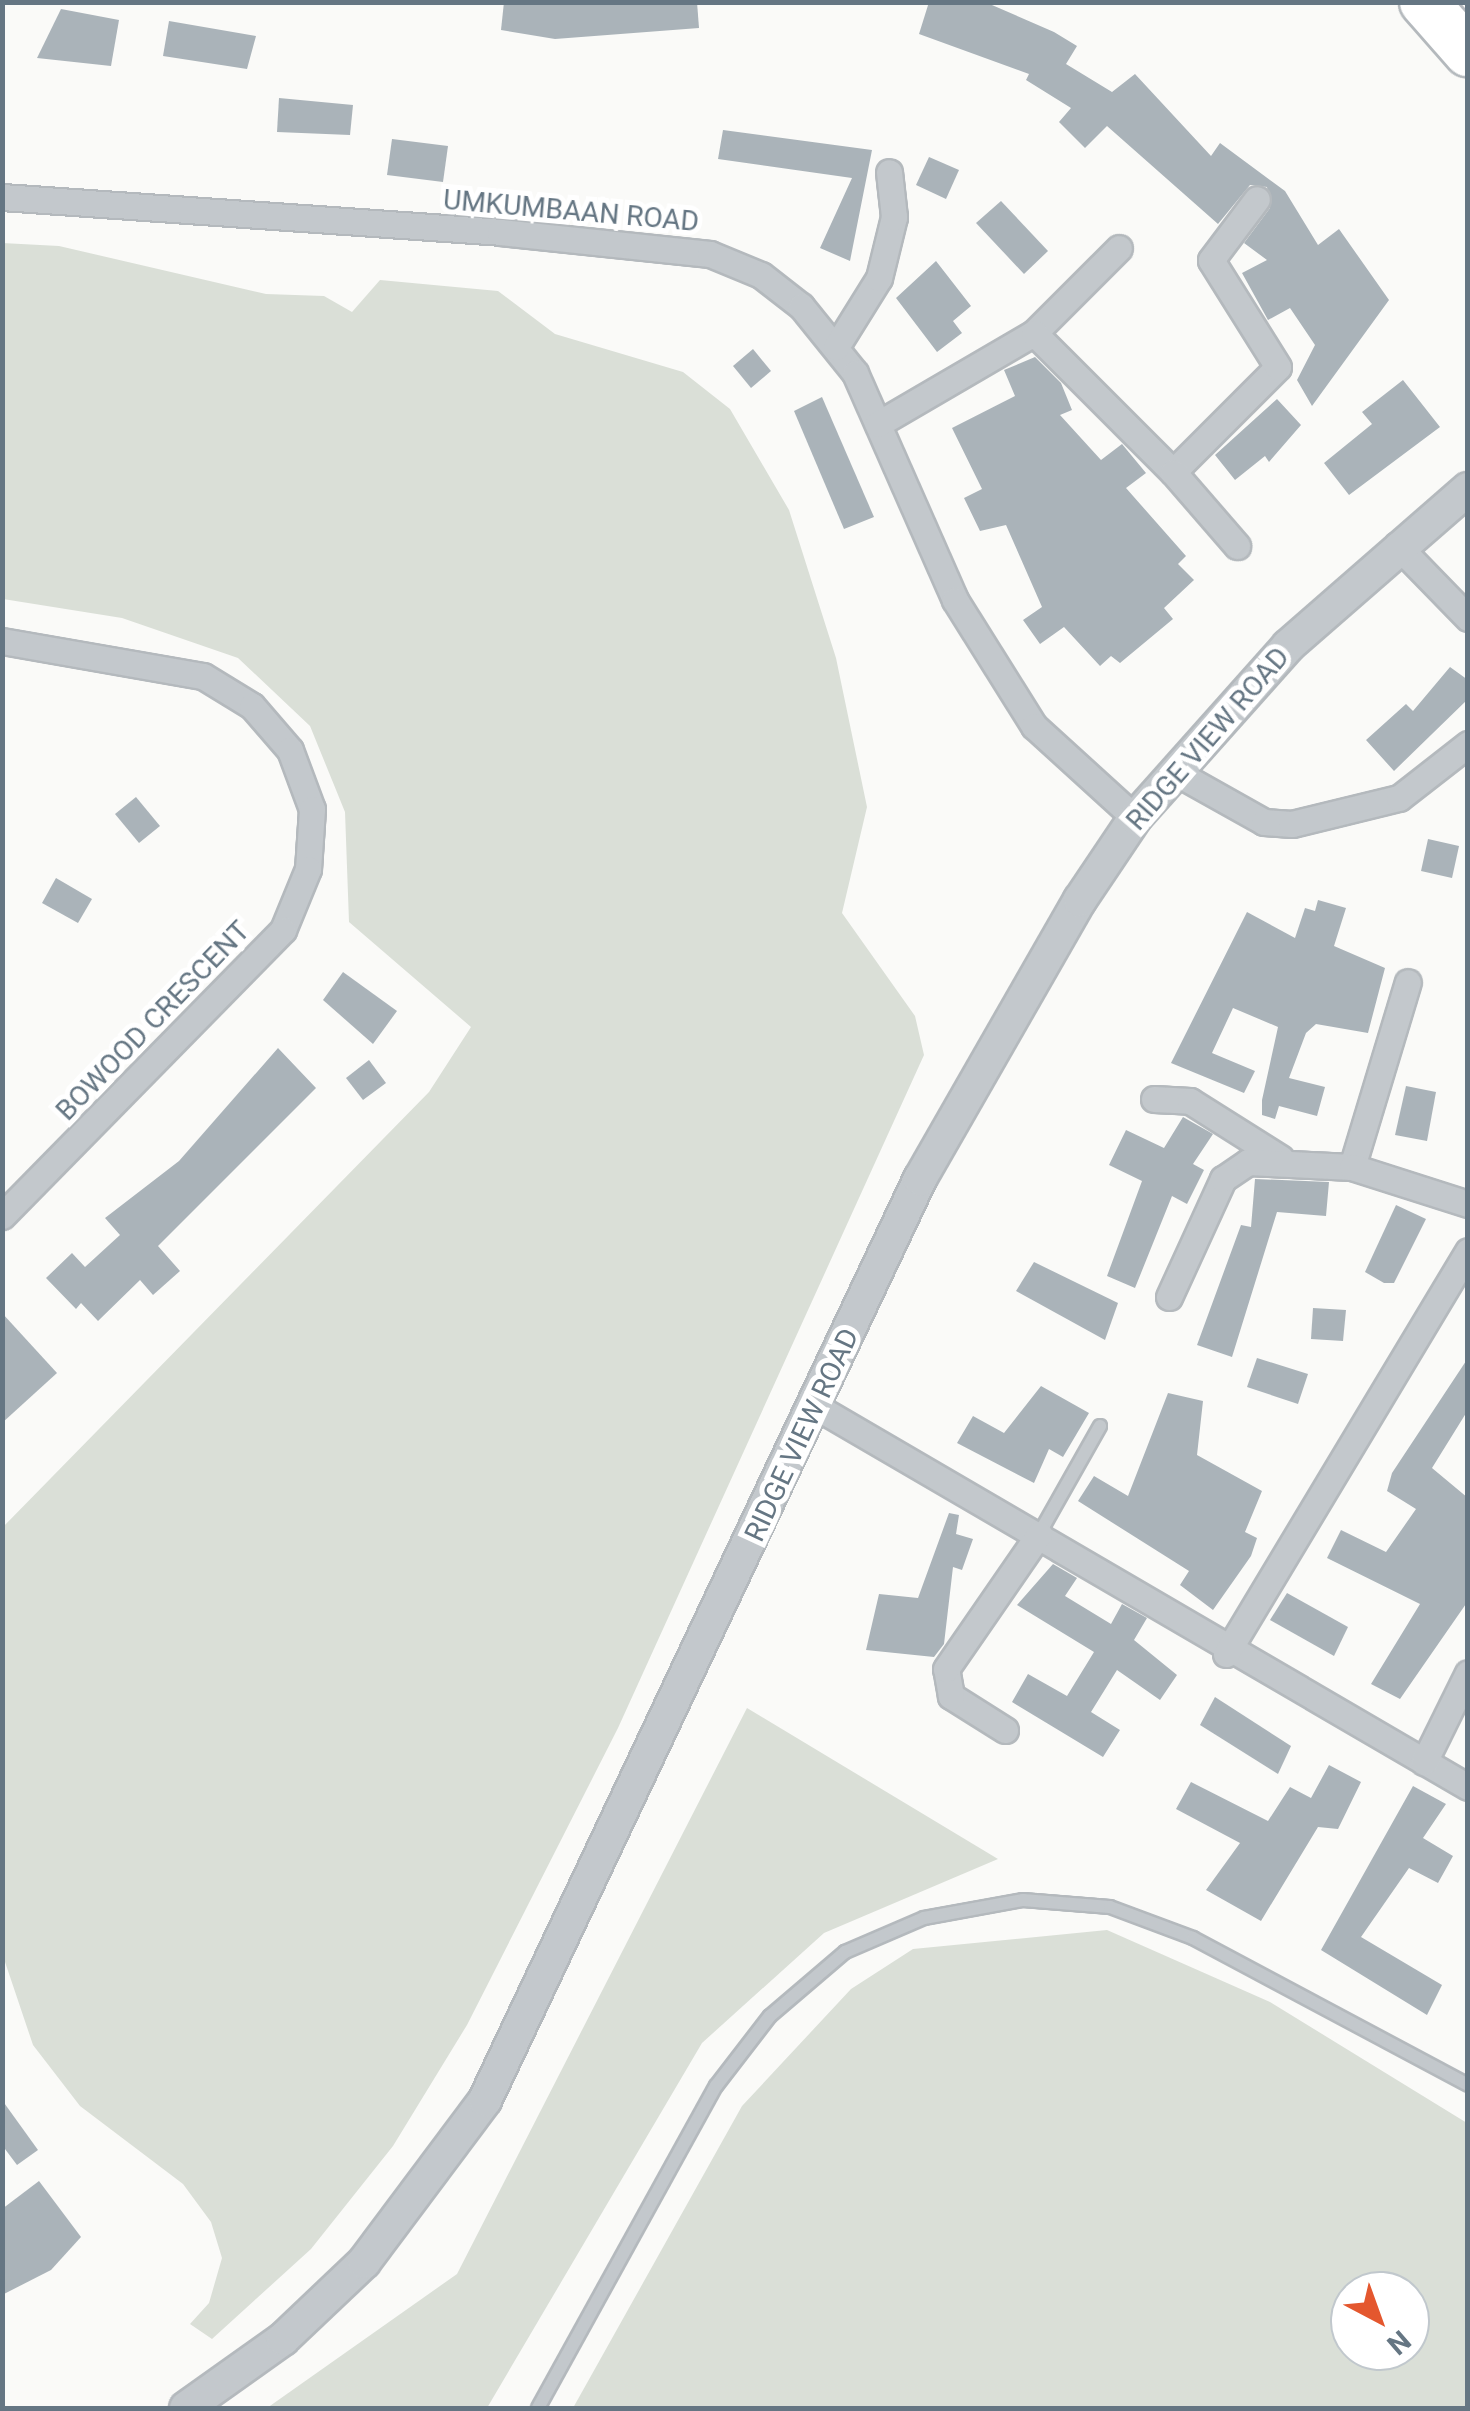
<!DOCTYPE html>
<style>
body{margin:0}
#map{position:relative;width:1470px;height:2411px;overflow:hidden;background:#fafaf8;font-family:Roboto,sans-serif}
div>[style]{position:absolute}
.green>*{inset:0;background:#dadfd7}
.building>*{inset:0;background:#aab3b9}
.roads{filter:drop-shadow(2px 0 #b4b9bd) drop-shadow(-2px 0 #b4b9bd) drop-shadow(0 2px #b4b9bd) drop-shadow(0 -2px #b4b9bd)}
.service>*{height:12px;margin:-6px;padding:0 6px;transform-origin:6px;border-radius:6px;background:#c3c8cc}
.minor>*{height:25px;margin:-12.5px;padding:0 12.5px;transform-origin:12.5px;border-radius:12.5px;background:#c3c8cc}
.tertiary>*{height:32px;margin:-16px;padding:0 16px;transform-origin:16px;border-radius:16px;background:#c3c8cc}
.motorway>*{height:48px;margin:-24px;padding:0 24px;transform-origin:24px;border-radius:24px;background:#fff}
span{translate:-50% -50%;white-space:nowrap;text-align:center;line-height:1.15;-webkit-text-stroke:10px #fff;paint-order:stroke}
.street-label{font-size:28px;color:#657683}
.frame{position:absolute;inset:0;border:5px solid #657683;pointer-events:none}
.north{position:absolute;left:1330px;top:2271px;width:100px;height:100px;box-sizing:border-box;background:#fff;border:2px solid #c1c8cd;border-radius:50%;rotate:139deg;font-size:28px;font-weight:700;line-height:40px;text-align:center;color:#657683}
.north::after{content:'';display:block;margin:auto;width:35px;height:45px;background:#e4572e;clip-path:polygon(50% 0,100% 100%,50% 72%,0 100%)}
</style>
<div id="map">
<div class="green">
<div style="clip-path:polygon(2px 243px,59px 246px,266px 294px,324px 296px,352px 312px,380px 280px,498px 291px,555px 334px,683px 372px,730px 409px,789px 510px,836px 658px,867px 807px,842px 913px,915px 1016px,924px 1055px,618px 1728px,467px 2025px,393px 2146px,311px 2249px,212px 2339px,190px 2324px,209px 2303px,222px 2258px,211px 2222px,183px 2184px,80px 2106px,33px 2045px,3px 1956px,3px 1527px,429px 1092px,471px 1027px,349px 922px,345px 812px,310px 726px,238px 658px,122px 618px,3px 599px)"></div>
<div style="clip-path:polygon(747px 1708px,998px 1859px,824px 1933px,702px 2043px,487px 2408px,267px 2408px,457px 2274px)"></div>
<div style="clip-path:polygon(evenodd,1107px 1930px,1270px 2002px,1467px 2123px,1467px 2408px,573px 2408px,742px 2106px,851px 1989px,913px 1949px,1107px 1930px,1350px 2291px,1410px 2291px,1410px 2351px,1350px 2351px,1350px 2291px)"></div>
</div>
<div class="building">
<div style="clip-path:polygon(504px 2px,697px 2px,699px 28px,555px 39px,501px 30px)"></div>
<div style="clip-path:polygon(929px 2px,985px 2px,1054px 32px,1077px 46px,1066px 64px,1112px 92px,1135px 74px,1211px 156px,1220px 143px,1285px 191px,1318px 245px,1339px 229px,1389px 300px,1312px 406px,1297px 380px,1315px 345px,1290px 308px,1268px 320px,1242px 273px,1267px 260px,1244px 243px,1270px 208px,1267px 187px,1250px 185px,1218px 224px,1107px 126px,1085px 148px,1059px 122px,1071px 108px,1026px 80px,1029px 74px,919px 34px)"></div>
<div style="clip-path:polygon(61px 9px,119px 20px,111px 66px,37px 58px)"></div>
<div style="clip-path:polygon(169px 21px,256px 36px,247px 69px,163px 56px)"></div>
<div style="clip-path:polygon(279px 98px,353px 105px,350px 135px,277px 132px)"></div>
<div style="clip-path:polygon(723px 130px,872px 150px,850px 261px,820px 248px,852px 178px,718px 159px)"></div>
<div style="clip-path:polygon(392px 139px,448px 146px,443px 182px,387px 175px)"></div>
<div style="clip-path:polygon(929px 157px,959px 170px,946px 199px,916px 185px)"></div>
<div style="clip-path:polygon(1001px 201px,1048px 251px,1024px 274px,976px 223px)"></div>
<div style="clip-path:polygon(936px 261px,971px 306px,953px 321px,962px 333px,937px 352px,896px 298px)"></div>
<div style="clip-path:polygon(753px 349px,771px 371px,751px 388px,733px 366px)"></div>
<div style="clip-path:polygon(1035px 357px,1061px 383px,1072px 410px,1060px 415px,1101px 460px,1122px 444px,1146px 473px,1126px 488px,1186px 556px,1178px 564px,1194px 580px,1164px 608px,1173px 619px,1120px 663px,1111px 656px,1100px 666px,1064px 627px,1040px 644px,1023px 620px,1042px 607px,1006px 525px,980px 531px,964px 498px,982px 489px,952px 428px,1015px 396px,1004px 370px)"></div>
<div style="clip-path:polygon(1403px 380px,1440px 427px,1349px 495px,1324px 463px,1372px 424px,1362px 412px)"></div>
<div style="clip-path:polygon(822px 397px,874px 517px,844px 529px,794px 411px)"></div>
<div style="clip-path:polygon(1277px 399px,1301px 425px,1269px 462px,1265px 456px,1235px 480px,1215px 455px)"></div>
<div style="clip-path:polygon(1450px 667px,1468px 680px,1468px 699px,1394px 771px,1366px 740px,1406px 704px,1413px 711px)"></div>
<div style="clip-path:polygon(136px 797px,160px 826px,139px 843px,115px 814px)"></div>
<div style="clip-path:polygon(1428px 839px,1459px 846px,1452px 878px,1421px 871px)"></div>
<div style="clip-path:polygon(56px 878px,92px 899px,78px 923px,42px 903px)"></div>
<div style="clip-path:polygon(1318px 900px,1346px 908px,1334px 946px,1385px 968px,1368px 1033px,1316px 1024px,1306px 1033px,1289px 1078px,1325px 1087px,1317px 1116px,1279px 1106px,1275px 1119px,1262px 1115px,1262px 1100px,1278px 1027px,1233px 1008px,1212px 1053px,1255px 1071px,1244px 1093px,1171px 1063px,1247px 912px,1295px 938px,1305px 908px,1315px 911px)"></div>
<div style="clip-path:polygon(343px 972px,397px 1011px,373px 1044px,323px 1000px)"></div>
<div style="clip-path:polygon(278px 1048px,316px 1088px,158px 1246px,180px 1271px,153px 1295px,140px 1280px,98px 1321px,81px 1303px,76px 1309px,46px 1278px,72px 1253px,85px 1267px,120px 1235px,105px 1218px,179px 1161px)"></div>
<div style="clip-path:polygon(369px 1060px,386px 1083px,363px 1100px,346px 1078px)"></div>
<div style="clip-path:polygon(1406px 1086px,1436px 1092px,1427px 1141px,1395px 1135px)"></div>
<div style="clip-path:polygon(1183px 1117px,1213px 1134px,1193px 1164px,1204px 1170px,1187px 1204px,1172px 1196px,1135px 1288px,1107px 1276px,1142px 1181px,1109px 1165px,1126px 1130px,1164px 1148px)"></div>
<div style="clip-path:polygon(1255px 1179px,1329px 1182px,1326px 1216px,1277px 1212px,1232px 1357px,1197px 1345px,1241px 1225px,1251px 1227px)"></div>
<div style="clip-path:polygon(1396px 1205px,1426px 1219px,1394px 1283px,1384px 1283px,1365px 1272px)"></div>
<div style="clip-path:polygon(1034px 1262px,1118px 1303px,1105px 1340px,1016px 1291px)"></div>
<div style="clip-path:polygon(1313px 1308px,1346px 1310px,1343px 1341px,1311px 1339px)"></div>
<div style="clip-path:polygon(2px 1313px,57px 1373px,2px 1423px)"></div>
<div style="clip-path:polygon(1257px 1358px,1308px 1374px,1298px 1404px,1247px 1387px)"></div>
<div style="clip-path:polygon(1468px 1358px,1468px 1410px,1432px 1468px,1468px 1498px,1468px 1601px,1400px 1699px,1371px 1684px,1420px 1604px,1327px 1558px,1341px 1530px,1386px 1552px,1416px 1509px,1387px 1491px,1392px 1473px)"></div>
<div style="clip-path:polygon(1041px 1386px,1089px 1413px,1063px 1457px,1049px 1449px,1034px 1483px,957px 1443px,973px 1416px,1004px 1433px)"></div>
<div style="clip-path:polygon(1168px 1393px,1203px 1401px,1197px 1455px,1262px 1491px,1245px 1532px,1257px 1538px,1251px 1556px,1213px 1610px,1180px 1585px,1189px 1571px,1078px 1501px,1094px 1476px,1128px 1496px)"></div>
<div style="clip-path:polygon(949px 1513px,959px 1515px,956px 1534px,973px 1539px,962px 1570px,953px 1567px,944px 1644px,934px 1657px,866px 1650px,879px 1594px,918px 1598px)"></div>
<div style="clip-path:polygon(1053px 1564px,1077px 1578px,1065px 1596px,1111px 1624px,1122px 1604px,1147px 1618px,1134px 1640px,1177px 1675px,1160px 1700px,1117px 1670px,1091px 1712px,1120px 1730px,1103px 1757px,1012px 1702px,1028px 1674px,1067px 1696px,1094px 1652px,1017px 1605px)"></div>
<div style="clip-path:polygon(1287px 1593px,1348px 1627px,1334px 1656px,1270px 1620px)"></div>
<div style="clip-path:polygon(1215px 1697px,1291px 1746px,1278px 1774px,1200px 1725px)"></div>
<div style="clip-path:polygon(1329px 1765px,1361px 1782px,1338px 1829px,1318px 1827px,1261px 1921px,1206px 1890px,1240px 1843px,1176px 1809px,1191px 1782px,1268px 1821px,1290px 1787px,1311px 1798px)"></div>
<div style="clip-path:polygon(1413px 1786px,1446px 1804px,1423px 1838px,1453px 1856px,1438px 1883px,1409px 1868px,1361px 1937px,1442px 1985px,1427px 2015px,1321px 1950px)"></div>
<div style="clip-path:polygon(2px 2100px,38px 2150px,17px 2165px,2px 2145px)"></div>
<div style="clip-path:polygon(39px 2181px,81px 2237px,51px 2270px,2px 2295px,2px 2209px)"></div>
</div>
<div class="roads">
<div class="service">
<div style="left:1039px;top:1534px;width:124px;rotate:-60.5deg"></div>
<div style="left:538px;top:2408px;width:368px;rotate:-61.1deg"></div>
<div style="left:716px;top:2086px;width:88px;rotate:-52.4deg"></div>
<div style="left:770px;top:2016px;width:99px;rotate:-40.5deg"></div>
<div style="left:845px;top:1952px;width:86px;rotate:-23.3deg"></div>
<div style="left:924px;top:1918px;width:101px;rotate:-10.3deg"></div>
<div style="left:1023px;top:1900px;width:87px;rotate:4.6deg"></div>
<div style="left:1110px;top:1907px;width:89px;rotate:20.5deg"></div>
<div style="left:1193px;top:1938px;width:312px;rotate:28.1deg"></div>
</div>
<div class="minor">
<div style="left:2px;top:197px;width:499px;rotate:4deg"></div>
<div style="left:500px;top:232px;width:211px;rotate:6deg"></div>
<div style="left:710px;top:254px;width:55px;rotate:22.4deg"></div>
<div style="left:761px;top:275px;width:51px;rotate:37.8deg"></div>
<div style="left:801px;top:306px;width:86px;rotate:51.1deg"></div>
<div style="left:855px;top:373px;width:248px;rotate:66.2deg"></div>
<div style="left:955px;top:600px;width:149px;rotate:57.9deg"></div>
<div style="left:1034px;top:726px;width:137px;rotate:42.3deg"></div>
<div style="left:1034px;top:333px;width:120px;rotate:-45deg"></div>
<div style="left:836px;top:347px;width:81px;rotate:-58.1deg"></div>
<div style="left:879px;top:278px;width:63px;rotate:-76.2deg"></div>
<div style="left:894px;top:217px;width:45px;rotate:-96.3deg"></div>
<div style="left:878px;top:424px;width:181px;rotate:-30.3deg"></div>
<div style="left:1034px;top:333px;width:197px;rotate:45deg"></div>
<div style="left:1173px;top:472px;width:148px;rotate:-45deg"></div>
<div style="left:1278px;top:367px;width:126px;rotate:-122.1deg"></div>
<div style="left:1211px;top:260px;width:76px;rotate:-53deg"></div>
<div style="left:1173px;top:472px;width:98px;rotate:49.1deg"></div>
<div style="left:1397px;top:545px;width:102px;rotate:45.8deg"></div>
<div style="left:2px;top:641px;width:204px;rotate:9.9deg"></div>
<div style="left:203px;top:676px;width:57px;rotate:31.5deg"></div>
<div style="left:252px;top:706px;width:58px;rotate:49.2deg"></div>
<div style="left:290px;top:750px;width:63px;rotate:69.6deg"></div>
<div style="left:312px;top:809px;width:60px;rotate:93.8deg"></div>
<div style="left:308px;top:869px;width:66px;rotate:112.3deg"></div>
<div style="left:283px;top:930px;width:401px;rotate:134.5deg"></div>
<div style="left:1175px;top:772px;width:102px;rotate:29.3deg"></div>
<div style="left:1264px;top:822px;width:28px;rotate:4deg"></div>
<div style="left:1292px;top:824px;width:110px;rotate:-13.7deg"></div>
<div style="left:1399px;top:798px;width:88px;rotate:-38deg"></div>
<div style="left:1154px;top:1099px;width:36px;rotate:3deg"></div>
<div style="left:1190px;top:1101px;width:107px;rotate:32.3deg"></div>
<div style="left:1352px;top:1167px;width:193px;rotate:-73.2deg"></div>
<div style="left:1169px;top:1297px;width:130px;rotate:-65.4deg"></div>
<div style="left:1223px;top:1179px;width:30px;rotate:-34deg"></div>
<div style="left:1248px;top:1162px;width:104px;rotate:2.8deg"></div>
<div style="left:1352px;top:1167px;width:122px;rotate:17.7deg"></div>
<div style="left:815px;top:1406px;width:756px;rotate:30.26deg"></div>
<div style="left:1226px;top:1654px;width:470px;rotate:-59deg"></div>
<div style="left:1005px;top:1730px;width:64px;rotate:-147.8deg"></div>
<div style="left:951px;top:1696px;width:27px;rotate:-100deg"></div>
<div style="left:946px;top:1669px;width:164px;rotate:-55.4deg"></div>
<div style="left:1424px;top:1762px;width:99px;rotate:-63.7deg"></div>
</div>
<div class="tertiary">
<div style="left:186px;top:2408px;width:119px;rotate:-35.4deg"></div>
<div style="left:283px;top:2339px;width:112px;rotate:-43.5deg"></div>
<div style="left:364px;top:2262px;width:202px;rotate:-53.2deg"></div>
<div style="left:485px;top:2100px;width:1019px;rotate:-64.72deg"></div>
<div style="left:920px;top:1179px;width:322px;rotate:-60.2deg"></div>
<div style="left:1080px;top:900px;width:99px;rotate:-56.1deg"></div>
<div style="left:1135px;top:818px;width:230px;rotate:-48.3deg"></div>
<div style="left:1288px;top:646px;width:239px;rotate:-41.1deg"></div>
</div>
<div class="motorway">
<div style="left:1424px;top:2px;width:67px;rotate:48.7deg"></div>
</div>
</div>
<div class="street-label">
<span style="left:571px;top:211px;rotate:5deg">UMKUMBAAN ROAD</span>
<span style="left:1208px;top:739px;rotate:-49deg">RIDGE VIEW ROAD</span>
<span style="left:153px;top:1021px;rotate:-46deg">BOWOOD CRESCENT</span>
<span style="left:802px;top:1435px;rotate:-65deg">RIDGE VIEW ROAD</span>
</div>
<div class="frame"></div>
<div class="north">N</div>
</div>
